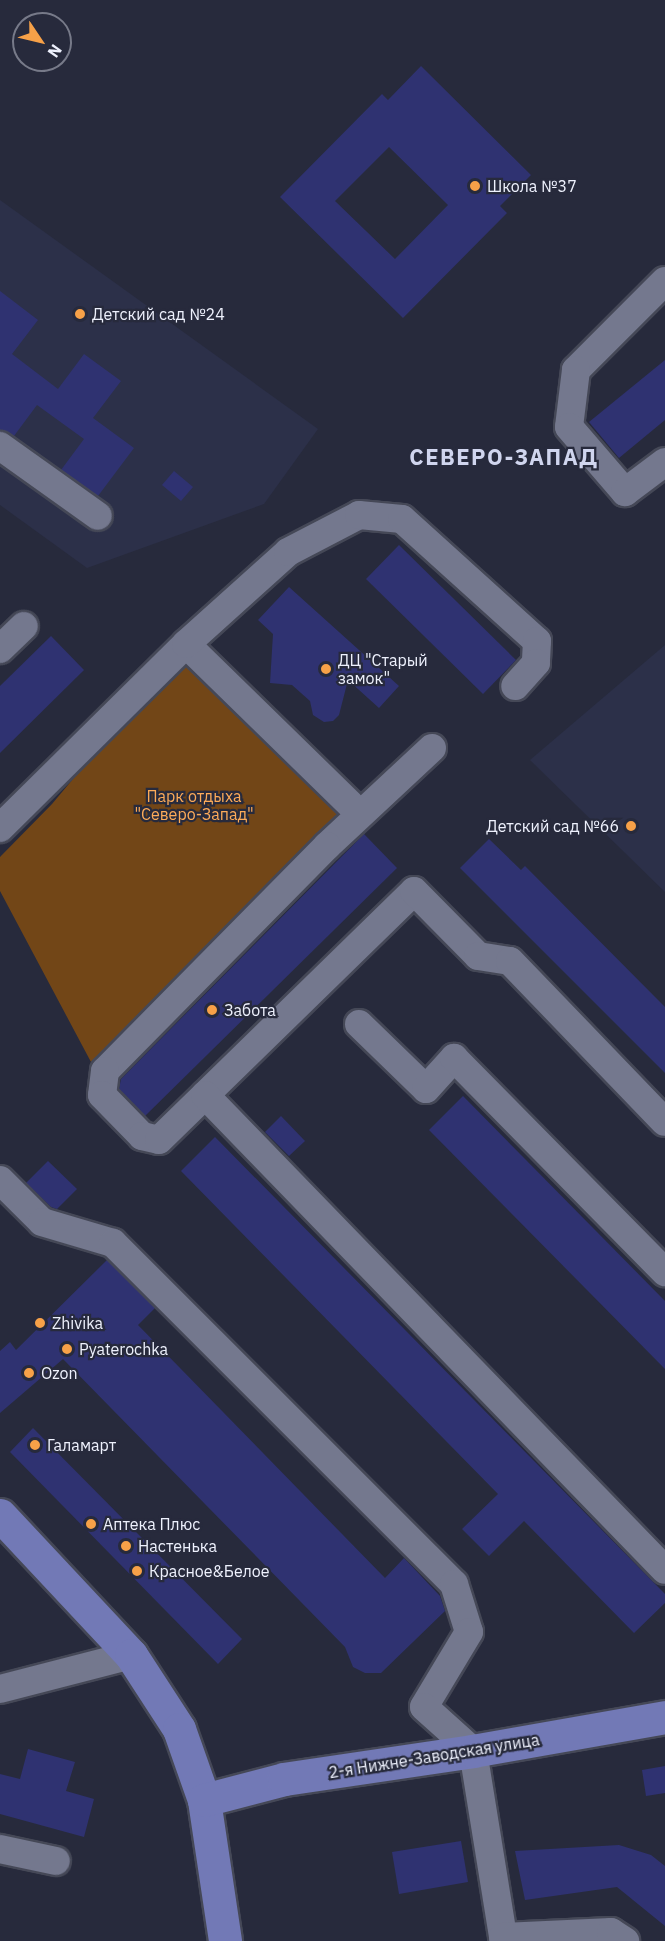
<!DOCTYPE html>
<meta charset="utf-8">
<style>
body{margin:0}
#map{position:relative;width:665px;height:1941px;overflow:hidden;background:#272a3c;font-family:"IBM Plex Sans",sans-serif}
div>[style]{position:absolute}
.built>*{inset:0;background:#2c3049}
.green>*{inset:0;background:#724617}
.building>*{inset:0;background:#2f3271}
.roads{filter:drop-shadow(2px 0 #454857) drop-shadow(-2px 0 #454857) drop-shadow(0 2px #454857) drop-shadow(0 -2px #454857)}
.minor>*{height:28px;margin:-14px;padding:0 14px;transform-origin:14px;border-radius:14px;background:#74788e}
.major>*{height:33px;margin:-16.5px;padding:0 16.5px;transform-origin:16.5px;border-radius:16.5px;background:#7279b6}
.dots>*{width:16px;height:16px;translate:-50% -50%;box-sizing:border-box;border:3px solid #272a3c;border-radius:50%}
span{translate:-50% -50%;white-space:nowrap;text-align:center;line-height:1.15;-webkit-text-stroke:4.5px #272a3c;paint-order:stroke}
.poi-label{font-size:16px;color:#eef1fd}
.left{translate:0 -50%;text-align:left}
.right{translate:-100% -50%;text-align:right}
.park-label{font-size:16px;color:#fdab59}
.street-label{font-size:16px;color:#eef1fd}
.district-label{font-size:22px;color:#d0d5ee;font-weight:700;letter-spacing:1.5px}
.north{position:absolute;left:12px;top:12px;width:60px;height:60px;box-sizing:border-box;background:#272a3c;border:2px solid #777a89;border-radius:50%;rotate:125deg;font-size:16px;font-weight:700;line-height:24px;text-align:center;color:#eef1fd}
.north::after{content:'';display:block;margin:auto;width:21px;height:27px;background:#f7a148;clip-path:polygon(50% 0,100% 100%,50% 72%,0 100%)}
</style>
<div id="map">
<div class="built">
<div style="clip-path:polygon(0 200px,318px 429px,264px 504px,87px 568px,0 505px)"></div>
<div style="clip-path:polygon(665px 645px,665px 892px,530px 760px)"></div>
</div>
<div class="green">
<div style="clip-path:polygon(186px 644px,350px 804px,91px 1062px,0 891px,0 857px,52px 804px)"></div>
</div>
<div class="building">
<div style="clip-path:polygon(evenodd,421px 66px,531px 175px,500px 206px,507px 213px,403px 318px,280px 197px,382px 94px,388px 100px,421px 66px,389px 147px,448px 205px,395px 259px,335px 201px,389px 147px)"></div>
<div style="clip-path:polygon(0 291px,38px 320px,12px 354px,58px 389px,84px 354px,121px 381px,93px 418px,134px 448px,98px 496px,61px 470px,84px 439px,37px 405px,14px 436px,0 430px)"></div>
<div style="clip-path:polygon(665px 360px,665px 420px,619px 458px,589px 422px)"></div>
<div style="clip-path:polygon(174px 471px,193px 487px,181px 501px,162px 485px)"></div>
<div style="clip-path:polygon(399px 545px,516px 660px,483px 694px,366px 579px)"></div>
<div style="clip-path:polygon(289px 587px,399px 686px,379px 708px,348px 680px,339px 715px,333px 721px,324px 722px,313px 715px,310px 701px,292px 685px,270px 683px,273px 634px,258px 620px)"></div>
<div style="clip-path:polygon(51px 636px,84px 670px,0 753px,0 686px)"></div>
<div style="clip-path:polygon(364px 834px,397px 868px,145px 1116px,119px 1089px,121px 1079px)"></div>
<div style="clip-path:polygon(489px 839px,521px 870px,525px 866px,665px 1007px,665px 1073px,460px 868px)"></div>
<div style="clip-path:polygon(463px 1096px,665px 1301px,665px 1369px,429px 1130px)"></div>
<div style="clip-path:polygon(281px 1116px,305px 1141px,289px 1156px,265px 1132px)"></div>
<div style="clip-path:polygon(215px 1137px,665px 1594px,665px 1603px,634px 1633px,524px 1521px,489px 1556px,462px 1529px,498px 1494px,181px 1171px)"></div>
<div style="clip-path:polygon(48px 1161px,77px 1189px,57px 1209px,51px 1207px,26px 1183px)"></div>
<div style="clip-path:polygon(107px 1260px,155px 1308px,138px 1325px,385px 1578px,404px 1558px,440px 1596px,445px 1611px,381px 1673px,365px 1673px,353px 1667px,345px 1647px,63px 1359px,0 1413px,0 1351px,10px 1342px,16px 1350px)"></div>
<div style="clip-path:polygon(33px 1428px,242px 1639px,218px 1664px,10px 1452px)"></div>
<div style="clip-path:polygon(28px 1749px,75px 1762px,66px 1791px,94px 1799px,84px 1837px,0 1814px,0 1774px,20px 1779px)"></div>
<div style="clip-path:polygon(665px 1766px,665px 1793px,646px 1796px,642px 1770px)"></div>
<div style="clip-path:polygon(461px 1841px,468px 1882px,399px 1894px,392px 1852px)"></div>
<div style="clip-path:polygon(619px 1845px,651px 1855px,665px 1866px,665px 1926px,617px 1887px,525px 1900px,515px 1851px)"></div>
</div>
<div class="roads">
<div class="minor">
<div style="left:665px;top:281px;width:126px;rotate:135deg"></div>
<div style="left:576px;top:370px;width:57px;rotate:97deg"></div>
<div style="left:569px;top:427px;width:86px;rotate:49.3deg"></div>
<div style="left:625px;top:492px;width:50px;rotate:-36.9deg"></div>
<div style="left:0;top:446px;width:120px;rotate:35.5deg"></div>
<div style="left:186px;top:644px;width:229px;rotate:44.3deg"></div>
<div style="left:0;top:649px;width:33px;rotate:-44deg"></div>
<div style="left:432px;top:748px;width:144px;rotate:137deg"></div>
<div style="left:327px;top:846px;width:316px;rotate:134.6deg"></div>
<div style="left:105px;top:1071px;width:24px;rotate:97deg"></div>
<div style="left:102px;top:1095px;width:57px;rotate:45.7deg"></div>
<div style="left:142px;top:1136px;width:17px;rotate:13deg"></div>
<div style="left:159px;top:1140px;width:356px;rotate:-44.3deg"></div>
<div style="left:414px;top:891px;width:91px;rotate:45.4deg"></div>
<div style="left:478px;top:956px;width:32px;rotate:9deg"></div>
<div style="left:510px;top:961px;width:223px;rotate:46.1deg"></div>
<div style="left:0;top:828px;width:262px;rotate:-44.7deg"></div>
<div style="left:186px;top:644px;width:137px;rotate:-42deg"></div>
<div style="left:288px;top:552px;width:80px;rotate:-27.5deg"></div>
<div style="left:359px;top:515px;width:43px;rotate:5.3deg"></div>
<div style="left:402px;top:519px;width:182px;rotate:42.1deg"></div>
<div style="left:537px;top:641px;width:22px;rotate:93deg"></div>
<div style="left:536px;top:663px;width:31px;rotate:132deg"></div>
<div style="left:359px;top:1024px;width:93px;rotate:44.1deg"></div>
<div style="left:426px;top:1089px;width:42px;rotate:-47.9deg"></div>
<div style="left:454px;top:1058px;width:301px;rotate:45.4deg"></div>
<div style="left:205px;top:1095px;width:661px;rotate:45.92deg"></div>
<div style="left:0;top:1180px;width:59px;rotate:45deg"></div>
<div style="left:42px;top:1222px;width:74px;rotate:16.5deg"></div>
<div style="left:113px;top:1243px;width:482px;rotate:45deg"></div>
<div style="left:454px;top:1584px;width:50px;rotate:72.6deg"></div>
<div style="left:469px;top:1632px;width:87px;rotate:121deg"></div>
<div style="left:424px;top:1707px;width:66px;rotate:41.9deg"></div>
<div style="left:473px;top:1751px;width:188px;rotate:80.8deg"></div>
<div style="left:503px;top:1937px;width:108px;rotate:-2.7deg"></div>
<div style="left:611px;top:1932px;width:17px;rotate:33deg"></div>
<div style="left:0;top:1689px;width:135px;rotate:-14.5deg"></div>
<div style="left:0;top:1849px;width:57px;rotate:12.1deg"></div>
</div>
<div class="major">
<div style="left:0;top:1515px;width:192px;rotate:46.9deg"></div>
<div style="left:131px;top:1655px;width:88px;rotate:57deg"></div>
<div style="left:179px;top:1729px;width:75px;rotate:70.6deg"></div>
<div style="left:204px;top:1800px;width:143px;rotate:81.5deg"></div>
<div style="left:204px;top:1800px;width:83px;rotate:-14.7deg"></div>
<div style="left:284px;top:1779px;width:191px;rotate:-8.4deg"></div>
<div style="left:473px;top:1751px;width:195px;rotate:-10deg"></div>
</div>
</div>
<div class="dots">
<div style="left:475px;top:186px;background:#f7a148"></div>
<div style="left:80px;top:314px;background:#f7a148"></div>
<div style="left:326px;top:669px;background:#f7a148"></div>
<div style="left:631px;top:826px;background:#f7a148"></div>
<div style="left:212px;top:1010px;background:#f7a148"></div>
<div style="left:40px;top:1323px;background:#f7a148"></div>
<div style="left:67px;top:1349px;background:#f7a148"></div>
<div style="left:29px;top:1373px;background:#f7a148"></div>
<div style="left:35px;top:1445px;background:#f7a148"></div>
<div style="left:91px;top:1524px;background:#f7a148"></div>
<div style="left:126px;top:1546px;background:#f7a148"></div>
<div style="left:137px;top:1571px;background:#f7a148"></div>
</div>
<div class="poi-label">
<span class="left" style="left:487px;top:186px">Школа №37</span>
<span class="left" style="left:92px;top:314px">Детский сад №24</span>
<span class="left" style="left:338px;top:669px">ДЦ "Старый<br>замок"</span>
<span class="right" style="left:619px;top:826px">Детский сад №66</span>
<span class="left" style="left:224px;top:1010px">Забота</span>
<span class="left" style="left:52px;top:1323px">Zhivika</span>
<span class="left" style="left:79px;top:1349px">Pyaterochka</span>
<span class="left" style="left:41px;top:1373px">Ozon</span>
<span class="left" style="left:47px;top:1445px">Галамарт</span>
<span class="left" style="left:103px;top:1524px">Аптека Плюс</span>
<span class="left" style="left:138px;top:1546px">Настенька</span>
<span class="left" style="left:149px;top:1571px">Красное&amp;Белое</span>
</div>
<div class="park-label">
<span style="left:194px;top:805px">Парк отдыха<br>"Северо-Запад"</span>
</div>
<div class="street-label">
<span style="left:434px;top:1756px;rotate:-9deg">2-я Нижне-Заводская улица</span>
</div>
<div class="district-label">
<span style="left:504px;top:457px">СЕВЕРО-ЗАПАД</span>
</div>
<div class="north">N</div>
</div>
